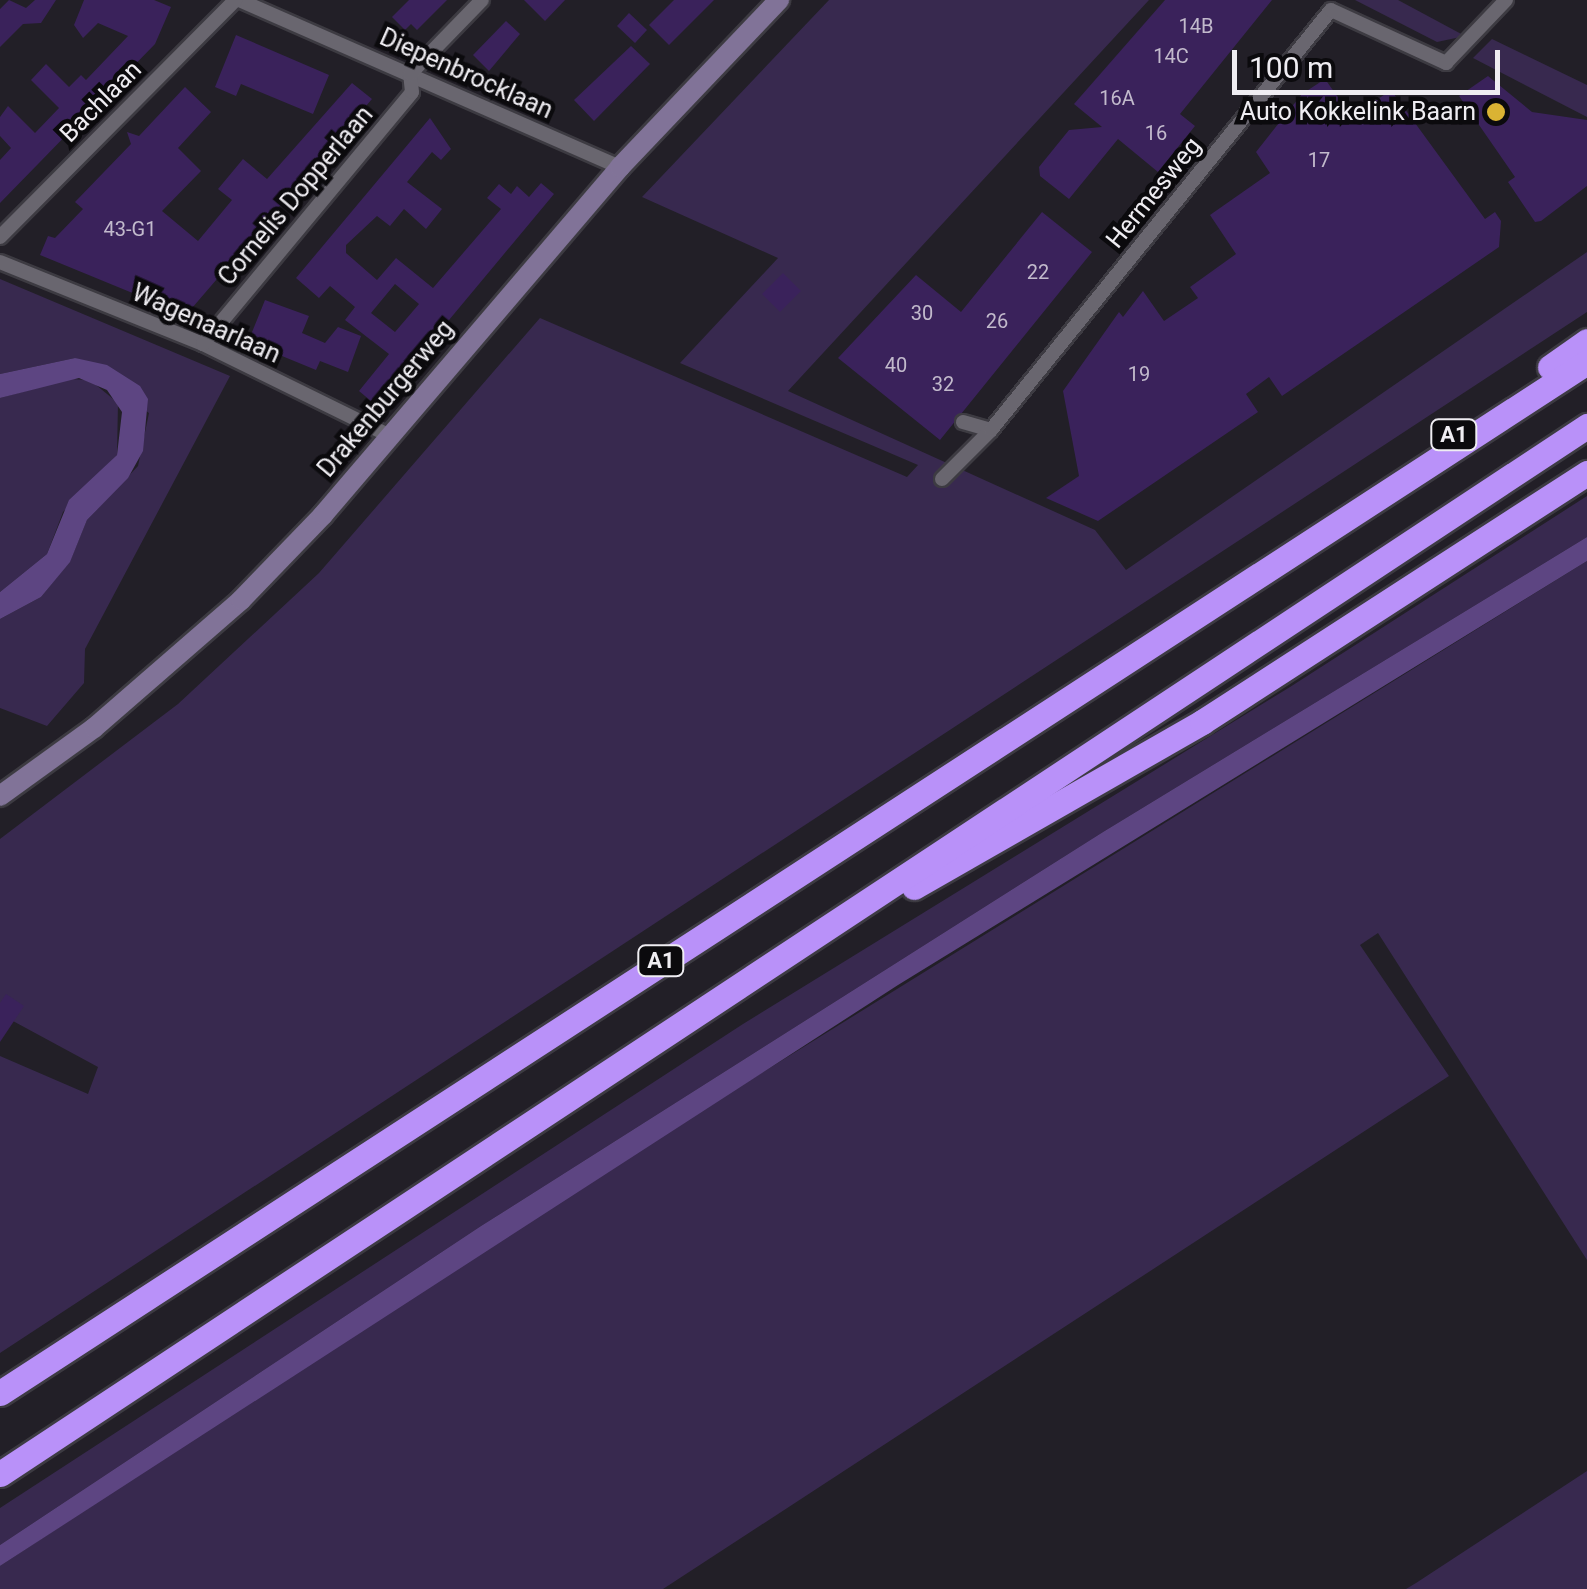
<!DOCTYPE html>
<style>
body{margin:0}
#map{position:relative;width:1587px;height:1589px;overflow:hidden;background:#221f27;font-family:Roboto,sans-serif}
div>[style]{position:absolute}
.green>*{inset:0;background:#38294f}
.water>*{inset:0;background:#5d4582}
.building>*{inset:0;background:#3a225b}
.roads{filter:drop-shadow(2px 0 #3d3b42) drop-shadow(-2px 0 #3d3b42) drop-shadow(0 2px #3d3b42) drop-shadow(0 -2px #3d3b42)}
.minor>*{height:14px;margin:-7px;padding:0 7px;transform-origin:7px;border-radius:7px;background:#69666f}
.secondary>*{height:20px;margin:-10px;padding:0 10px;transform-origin:10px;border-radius:10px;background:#817398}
.motorway>*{height:25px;margin:-12.5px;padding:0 12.5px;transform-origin:12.5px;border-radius:12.5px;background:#b991f9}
.dots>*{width:28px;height:28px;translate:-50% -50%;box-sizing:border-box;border:5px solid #0b0a0d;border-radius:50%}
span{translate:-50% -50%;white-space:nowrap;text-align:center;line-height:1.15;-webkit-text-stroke:9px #0b0a0d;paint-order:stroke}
.number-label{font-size:20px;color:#c2bacc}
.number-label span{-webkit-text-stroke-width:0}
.shield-label span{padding:2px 8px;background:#0b0a0d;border:2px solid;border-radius:8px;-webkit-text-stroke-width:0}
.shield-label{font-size:22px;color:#efedf2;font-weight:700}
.street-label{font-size:25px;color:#efedf2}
.poi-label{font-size:25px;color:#efedf2}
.right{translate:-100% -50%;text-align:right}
.scale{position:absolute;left:1232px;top:50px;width:268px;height:45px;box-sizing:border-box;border:5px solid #efedf2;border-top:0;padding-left:12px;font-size:30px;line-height:35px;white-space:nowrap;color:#efedf2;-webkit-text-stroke:8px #0b0a0d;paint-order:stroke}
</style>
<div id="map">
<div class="green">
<div style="clip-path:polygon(829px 0,1149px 0,788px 391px,1095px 530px,1126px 570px,1587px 252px,1587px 312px,0 1353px,0 1056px,88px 1094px,98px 1067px,0 1014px,0 839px,178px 704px,319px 573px,540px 318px,907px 477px,918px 465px,680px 363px,778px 258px,642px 197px)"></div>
<div style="clip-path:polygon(1355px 0,1398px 0,1465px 36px,1437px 42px)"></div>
<div style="clip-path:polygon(1492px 39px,1587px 85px,1587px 117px,1473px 58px)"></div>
<div style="clip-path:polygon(0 279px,230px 376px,85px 649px,84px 683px,47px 726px,0 708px,0 619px,41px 597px,70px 561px,87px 520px,138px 466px,149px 413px,75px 358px,0 374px)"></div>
<div style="clip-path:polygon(69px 379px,90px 380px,118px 403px,117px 455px,63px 512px,47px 554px,0 592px,0 398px)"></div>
<div style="clip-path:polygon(1587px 496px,1587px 537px,1103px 832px,481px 1226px,0 1545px,0 1508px,743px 1024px,1290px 687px)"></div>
<div style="clip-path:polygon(1587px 561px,1587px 1260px,1378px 933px,1360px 945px,1449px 1076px,663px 1589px,0 1589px,0 1566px,573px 1190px)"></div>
<div style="clip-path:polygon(1587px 1471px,1587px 1589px,1406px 1589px,1416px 1583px)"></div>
</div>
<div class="water">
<div style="clip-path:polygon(75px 358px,107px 365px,140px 386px,148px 399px,143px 451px,128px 478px,87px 520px,70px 562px,41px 597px,0 619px,0 592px,47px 554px,69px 500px,117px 455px,122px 412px,107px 390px,79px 378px,0 398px,0 374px)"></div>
<div style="clip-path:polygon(1587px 537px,1587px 561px,898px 985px,0 1566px,0 1545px,481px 1226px,1103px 832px)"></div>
</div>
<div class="building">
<div style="clip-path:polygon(9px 0,26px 8px,35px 0,56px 0,41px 23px,23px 24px,0 47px,0 9px)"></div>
<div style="clip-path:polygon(84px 0,154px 0,171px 7px,155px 44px,0 203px,0 160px,11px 148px,0 136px,0 117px,8px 106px,35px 133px,59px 108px,31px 80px,46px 64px,69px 87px,81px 75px,86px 80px,128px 36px,98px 23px,83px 38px,74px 25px)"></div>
<div style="clip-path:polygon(409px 0,447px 0,417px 30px,411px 24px,405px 30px,392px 17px)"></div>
<div style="clip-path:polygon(524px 0,565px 0,545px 21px)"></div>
<div style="clip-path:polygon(674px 0,714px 0,669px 45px,649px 25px)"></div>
<div style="clip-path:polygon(1165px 0,1272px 0,1180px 114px,1195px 126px,1158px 172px,1118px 139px,1069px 199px,1040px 176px,1039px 167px,1069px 130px,1102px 127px,1074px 104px)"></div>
<div style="clip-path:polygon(629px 13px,647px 30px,635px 43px,617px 26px)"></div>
<div style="clip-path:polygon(506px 21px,520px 34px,489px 71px,473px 55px)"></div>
<div style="clip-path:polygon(236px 35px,329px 75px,313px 114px,241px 84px,236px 96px,215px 87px)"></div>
<div style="clip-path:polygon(631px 46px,650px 64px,594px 121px,574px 100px)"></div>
<div style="clip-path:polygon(1488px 76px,1532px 112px,1587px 120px,1587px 186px,1541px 221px,1535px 222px,1508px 182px,1515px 177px,1459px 96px)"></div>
<div style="clip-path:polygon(1325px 79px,1352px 117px,1391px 90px,1485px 219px,1495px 212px,1501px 221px,1499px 247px,1282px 396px,1269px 377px,1246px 394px,1258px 412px,1098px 521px,1046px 498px,1079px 476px,1063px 391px,1119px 312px,1123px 317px,1143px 291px,1164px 321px,1198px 298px,1190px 287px,1236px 254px,1210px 215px,1270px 173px,1256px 152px,1302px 94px)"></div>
<div style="clip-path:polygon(352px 83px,372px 99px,186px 315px,40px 255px,48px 236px,55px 238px,83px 209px,75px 202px,131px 144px,127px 132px,139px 136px,185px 87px,211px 112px,178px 148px,201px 171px,162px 211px,198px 241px,232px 200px,218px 189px,243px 159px,267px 179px)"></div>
<div style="clip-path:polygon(evenodd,430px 118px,451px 149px,441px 160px,432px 152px,407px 182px,442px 209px,426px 229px,404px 209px,390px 226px,377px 216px,346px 245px,346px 253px,377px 280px,396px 258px,433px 288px,501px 209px,487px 198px,499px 184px,511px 194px,517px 186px,529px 197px,541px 183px,554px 194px,384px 398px,378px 393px,371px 401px,359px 391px,389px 354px,345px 320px,355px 307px,330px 286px,319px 298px,296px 278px,430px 118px,395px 284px,419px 304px,395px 332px,371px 313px,395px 284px)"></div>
<div style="clip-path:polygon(1042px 212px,1092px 252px,940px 440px,838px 358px,916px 275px,961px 312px)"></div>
<div style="clip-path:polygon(783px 273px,801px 291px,780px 312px,762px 294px)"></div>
<div style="clip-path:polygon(265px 300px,309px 316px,302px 333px,325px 343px,338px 327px,361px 336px,348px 372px,320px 361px,316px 370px,248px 342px)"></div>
<div style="clip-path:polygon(6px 994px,24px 1006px,0 1042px,0 1003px)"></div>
</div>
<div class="roads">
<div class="minor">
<div style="left:239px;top:0;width:416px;rotate:23.7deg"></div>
<div style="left:0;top:237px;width:334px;rotate:-45.2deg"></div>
<div style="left:0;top:262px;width:219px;rotate:22deg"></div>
<div style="left:203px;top:344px;width:208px;rotate:26.2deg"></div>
<div style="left:203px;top:344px;width:327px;rotate:-50.3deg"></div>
<div style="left:412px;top:92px;width:18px;rotate:-96deg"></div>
<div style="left:410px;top:74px;width:103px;rotate:-45.8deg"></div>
<div style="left:963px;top:422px;width:29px;rotate:16deg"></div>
<div style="left:942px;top:479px;width:69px;rotate:-45deg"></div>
<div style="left:991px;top:430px;width:540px;rotate:-51.01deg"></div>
<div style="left:1331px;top:10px;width:127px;rotate:24.7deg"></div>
<div style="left:1446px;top:63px;width:87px;rotate:-46.4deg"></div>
</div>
<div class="secondary">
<div style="left:0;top:796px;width:116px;rotate:-35.9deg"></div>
<div style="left:94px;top:728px;width:195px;rotate:-41deg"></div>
<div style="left:241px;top:600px;width:118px;rotate:-46deg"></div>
<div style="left:323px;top:515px;width:458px;rotate:-49.5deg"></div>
<div style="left:620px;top:167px;width:231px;rotate:-46.4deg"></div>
</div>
<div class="motorway">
<div style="left:1550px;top:367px;width:45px;rotate:-35.1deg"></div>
<div style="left:914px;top:887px;width:332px;rotate:-29.8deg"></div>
<div style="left:1202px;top:722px;width:459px;rotate:-32.9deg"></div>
<div style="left:0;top:1393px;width:1892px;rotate:-33.01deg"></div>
<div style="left:0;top:1474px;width:1902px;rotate:-33.44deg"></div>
</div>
</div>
<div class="dots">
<div style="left:1496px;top:112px;background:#dab333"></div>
</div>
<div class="number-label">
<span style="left:1196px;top:26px">14B</span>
<span style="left:1171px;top:56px">14C</span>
<span style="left:1117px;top:98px">16A</span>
<span style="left:1156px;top:133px">16</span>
<span style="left:1319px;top:160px">17</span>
<span style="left:130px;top:229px">43-G1</span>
<span style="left:1038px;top:272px">22</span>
<span style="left:922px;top:313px">30</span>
<span style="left:997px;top:321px">26</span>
<span style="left:896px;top:365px">40</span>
<span style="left:1139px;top:374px">19</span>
<span style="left:943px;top:384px">32</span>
</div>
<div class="shield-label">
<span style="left:1454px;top:435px">A1</span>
<span style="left:661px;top:961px">A1</span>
</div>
<div class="street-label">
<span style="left:466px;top:74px;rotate:24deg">Diepenbrocklaan</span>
<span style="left:101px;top:102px;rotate:-45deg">Bachlaan</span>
<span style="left:1154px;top:193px;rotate:-51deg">Hermesweg</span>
<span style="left:296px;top:196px;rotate:-50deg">Cornelis Dopperlaan</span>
<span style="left:206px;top:324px;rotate:24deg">Wagenaarlaan</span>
<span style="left:386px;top:399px;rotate:-50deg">Drakenburgerweg</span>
</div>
<div class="poi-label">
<span class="right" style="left:1476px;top:112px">Auto Kokkelink Baarn</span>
</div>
<div class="scale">100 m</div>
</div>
